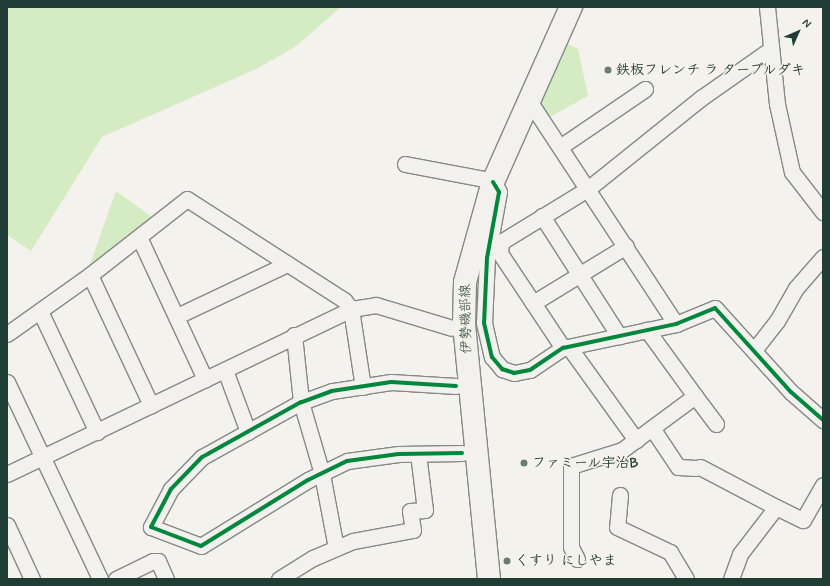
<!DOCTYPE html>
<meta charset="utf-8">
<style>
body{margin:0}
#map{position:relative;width:830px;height:586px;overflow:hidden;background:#f4f2ec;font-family:Mynerve,"Klee One",sans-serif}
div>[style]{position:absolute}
.green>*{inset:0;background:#d5ebc4}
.roads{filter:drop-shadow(1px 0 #848985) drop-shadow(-1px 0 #848985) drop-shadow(0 1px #848985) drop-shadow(0 -1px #848985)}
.street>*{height:15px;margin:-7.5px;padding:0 7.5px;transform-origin:7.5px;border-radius:7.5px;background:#f2f1ed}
.primary>*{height:22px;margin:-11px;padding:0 11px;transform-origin:11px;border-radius:11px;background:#f2f1ed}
.cycleway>*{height:4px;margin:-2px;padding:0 2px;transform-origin:2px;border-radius:2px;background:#00873e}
.dots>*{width:11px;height:11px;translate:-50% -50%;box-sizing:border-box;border:2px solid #f7f3e8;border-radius:50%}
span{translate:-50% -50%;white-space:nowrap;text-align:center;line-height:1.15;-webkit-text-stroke:3px #f7f3e8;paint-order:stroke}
.poi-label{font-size:14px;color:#1f3d34;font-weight:700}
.left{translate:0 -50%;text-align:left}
.street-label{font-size:14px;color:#1f3d34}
.frame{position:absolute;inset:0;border:8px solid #1f3d34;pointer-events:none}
.north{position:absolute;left:778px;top:12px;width:40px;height:40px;-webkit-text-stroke:3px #f7f3e8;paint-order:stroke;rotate:45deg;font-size:11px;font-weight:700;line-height:16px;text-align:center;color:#1f3d34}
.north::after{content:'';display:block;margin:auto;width:14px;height:18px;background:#1f3d34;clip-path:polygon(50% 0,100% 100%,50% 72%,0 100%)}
</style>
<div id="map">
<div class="green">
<div style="clip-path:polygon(7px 7px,341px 7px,295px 47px,258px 68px,102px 137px,31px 251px,7px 235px)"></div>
<div style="clip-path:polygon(566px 43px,578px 49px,588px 96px,548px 118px,538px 105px)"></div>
<div style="clip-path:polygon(116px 191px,153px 218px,89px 267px)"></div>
</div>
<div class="roads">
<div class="street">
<div style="left:767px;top:7px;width:98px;rotate:84.1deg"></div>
<div style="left:777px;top:104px;width:70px;rotate:77.6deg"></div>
<div style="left:792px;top:172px;width:51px;rotate:52.2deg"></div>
<div style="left:530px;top:102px;width:266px;rotate:56.7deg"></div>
<div style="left:560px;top:147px;width:103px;rotate:-34.3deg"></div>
<div style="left:405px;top:164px;width:80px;rotate:10.8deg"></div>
<div style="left:497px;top:188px;width:4px;rotate:63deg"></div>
<div style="left:499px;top:192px;width:67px;rotate:100.3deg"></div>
<div style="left:487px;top:258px;width:65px;rotate:92.6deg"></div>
<div style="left:484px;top:323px;width:35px;rotate:77deg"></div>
<div style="left:492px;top:357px;width:16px;rotate:50deg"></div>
<div style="left:502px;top:369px;width:13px;rotate:18deg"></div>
<div style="left:514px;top:373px;width:16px;rotate:-11deg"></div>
<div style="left:530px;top:370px;width:40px;rotate:-34deg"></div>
<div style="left:563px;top:348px;width:116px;rotate:-12deg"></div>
<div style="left:676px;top:324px;width:42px;rotate:-22.3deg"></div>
<div style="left:715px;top:308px;width:113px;rotate:47.9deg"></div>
<div style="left:791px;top:392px;width:43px;rotate:41.2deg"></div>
<div style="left:542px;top:216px;width:143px;rotate:57.3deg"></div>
<div style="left:139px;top:237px;width:157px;rotate:65.1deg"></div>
<div style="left:90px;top:275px;width:144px;rotate:64.9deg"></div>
<div style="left:533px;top:303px;width:109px;rotate:-31.5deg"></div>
<div style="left:40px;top:311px;width:134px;rotate:64.8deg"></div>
<div style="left:177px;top:316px;width:122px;rotate:-25.3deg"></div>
<div style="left:7px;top:334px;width:102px;rotate:-35.4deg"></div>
<div style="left:90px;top:275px;width:123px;rotate:-38.1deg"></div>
<div style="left:187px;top:199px;width:187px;rotate:32.8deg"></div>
<div style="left:344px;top:300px;width:11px;rotate:52deg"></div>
<div style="left:351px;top:309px;width:79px;rotate:81.3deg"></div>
<div style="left:294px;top:335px;width:67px;rotate:84deg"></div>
<div style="left:301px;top:402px;width:75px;rotate:73.7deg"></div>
<div style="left:322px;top:474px;width:75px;rotate:79.3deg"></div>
<div style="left:569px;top:347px;width:115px;rotate:54.2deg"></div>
<div style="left:563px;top:348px;width:114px;rotate:-123.6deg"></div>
<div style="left:500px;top:253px;width:11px;rotate:-85deg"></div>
<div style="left:501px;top:242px;width:103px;rotate:-31.5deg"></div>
<div style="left:589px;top:188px;width:144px;rotate:-38.8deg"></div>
<div style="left:701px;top:98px;width:85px;rotate:-35deg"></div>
<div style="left:755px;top:349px;width:36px;rotate:-52deg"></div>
<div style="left:777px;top:321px;width:38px;rotate:-60deg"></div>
<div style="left:796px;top:288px;width:41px;rotate:-48.9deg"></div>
<div style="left:225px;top:370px;width:66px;rotate:69.6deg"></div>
<div style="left:7px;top:382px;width:218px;rotate:64.7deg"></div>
<div style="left:456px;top:386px;width:65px;rotate:-176.5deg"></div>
<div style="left:391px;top:382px;width:60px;rotate:171.3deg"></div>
<div style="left:332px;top:391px;width:33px;rotate:160deg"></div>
<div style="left:301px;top:402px;width:113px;rotate:150.9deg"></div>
<div style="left:202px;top:457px;width:45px;rotate:134.1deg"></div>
<div style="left:171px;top:489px;width:43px;rotate:117.8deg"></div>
<div style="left:151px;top:527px;width:53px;rotate:20.8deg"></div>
<div style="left:201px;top:546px;width:126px;rotate:-31.7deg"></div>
<div style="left:308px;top:480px;width:43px;rotate:-26deg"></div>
<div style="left:347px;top:461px;width:52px;rotate:-7.7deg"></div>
<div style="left:399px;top:454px;width:63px;rotate:-0.9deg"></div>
<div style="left:695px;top:396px;width:35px;rotate:53deg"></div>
<div style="left:652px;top:428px;width:47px;rotate:56.3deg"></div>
<div style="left:678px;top:467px;width:18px;rotate:3deg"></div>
<div style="left:700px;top:467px;width:86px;rotate:27.8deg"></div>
<div style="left:7px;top:474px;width:382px;rotate:-25.6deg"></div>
<div style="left:351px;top:309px;width:25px;rotate:-9deg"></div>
<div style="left:376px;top:305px;width:79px;rotate:16.8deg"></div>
<div style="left:620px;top:495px;width:32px;rotate:95deg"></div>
<div style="left:617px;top:527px;width:59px;rotate:25.3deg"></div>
<div style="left:670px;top:552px;width:31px;rotate:59deg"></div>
<div style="left:7px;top:525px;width:60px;rotate:65.2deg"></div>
<div style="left:577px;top:559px;width:13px;rotate:-117deg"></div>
<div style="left:571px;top:547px;width:81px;rotate:-90deg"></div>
<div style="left:571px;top:466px;width:53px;rotate:-17.4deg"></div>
<div style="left:622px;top:450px;width:91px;rotate:-36.5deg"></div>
<div style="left:695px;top:396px;width:82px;rotate:-126deg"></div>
<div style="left:116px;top:579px;width:41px;rotate:-25.9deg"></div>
<div style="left:153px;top:561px;width:5px"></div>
<div style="left:158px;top:561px;width:20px;rotate:66deg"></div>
<div style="left:279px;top:579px;width:40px;rotate:-32deg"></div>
<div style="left:313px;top:558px;width:43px;rotate:-23deg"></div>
<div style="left:353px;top:541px;width:61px;rotate:-10.4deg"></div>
<div style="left:413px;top:530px;width:19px;rotate:-99deg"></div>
<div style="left:410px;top:511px;width:15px;rotate:-4deg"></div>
<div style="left:425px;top:510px;width:56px;rotate:-97.1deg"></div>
<div style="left:731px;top:579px;width:27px;rotate:-70deg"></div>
<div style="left:740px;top:554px;width:59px;rotate:-52.5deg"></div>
<div style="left:776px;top:507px;width:30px;rotate:26deg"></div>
<div style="left:803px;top:520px;width:40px;rotate:-60.3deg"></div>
</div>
<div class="primary">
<div style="left:489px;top:579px;width:255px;rotate:-95.6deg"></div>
<div style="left:464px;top:325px;width:43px;rotate:-88.7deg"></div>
<div style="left:465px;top:282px;width:104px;rotate:-74.4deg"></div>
<div style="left:493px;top:182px;width:192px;rotate:-66deg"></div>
</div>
</div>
<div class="cycleway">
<div style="left:493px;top:182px;width:12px;rotate:59deg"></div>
<div style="left:499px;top:192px;width:67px;rotate:100.3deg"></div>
<div style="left:487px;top:258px;width:65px;rotate:92.6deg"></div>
<div style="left:484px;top:323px;width:35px;rotate:77deg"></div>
<div style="left:492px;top:357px;width:16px;rotate:50deg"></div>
<div style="left:502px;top:369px;width:13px;rotate:18deg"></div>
<div style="left:514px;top:373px;width:16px;rotate:-11deg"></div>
<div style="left:530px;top:370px;width:40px;rotate:-34deg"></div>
<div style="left:563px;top:348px;width:116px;rotate:-12deg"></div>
<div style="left:676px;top:324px;width:42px;rotate:-22.3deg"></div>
<div style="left:715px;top:308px;width:113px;rotate:47.9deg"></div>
<div style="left:791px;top:392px;width:43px;rotate:41.2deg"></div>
<div style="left:456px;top:386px;width:65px;rotate:-176.5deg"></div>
<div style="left:391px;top:382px;width:60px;rotate:171.3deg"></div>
<div style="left:332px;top:391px;width:33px;rotate:160deg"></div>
<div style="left:301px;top:402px;width:113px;rotate:150.9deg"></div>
<div style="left:202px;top:457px;width:45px;rotate:134.1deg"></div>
<div style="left:171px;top:489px;width:43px;rotate:117.8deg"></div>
<div style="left:151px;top:527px;width:53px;rotate:20.8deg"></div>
<div style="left:201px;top:546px;width:126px;rotate:-31.7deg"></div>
<div style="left:308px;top:480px;width:43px;rotate:-26deg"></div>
<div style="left:347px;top:461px;width:52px;rotate:-7.7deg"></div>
<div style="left:399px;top:454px;width:63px;rotate:-0.9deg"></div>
</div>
<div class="dots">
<div style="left:608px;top:70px;background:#6a7c74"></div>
<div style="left:524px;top:463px;background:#6a7c74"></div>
<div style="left:507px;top:561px;background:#6a7c74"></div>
</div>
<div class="poi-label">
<span class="left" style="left:616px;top:70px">鉄板フレンチ ラ ターブルダキ</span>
<span class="left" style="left:532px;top:463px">ファミール宇治B</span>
<span class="left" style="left:515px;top:561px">くすり にしやま</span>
</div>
<div class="street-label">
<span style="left:466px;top:319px;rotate:-91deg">伊勢磯部線</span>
</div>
<div class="frame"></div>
<div class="north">N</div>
</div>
